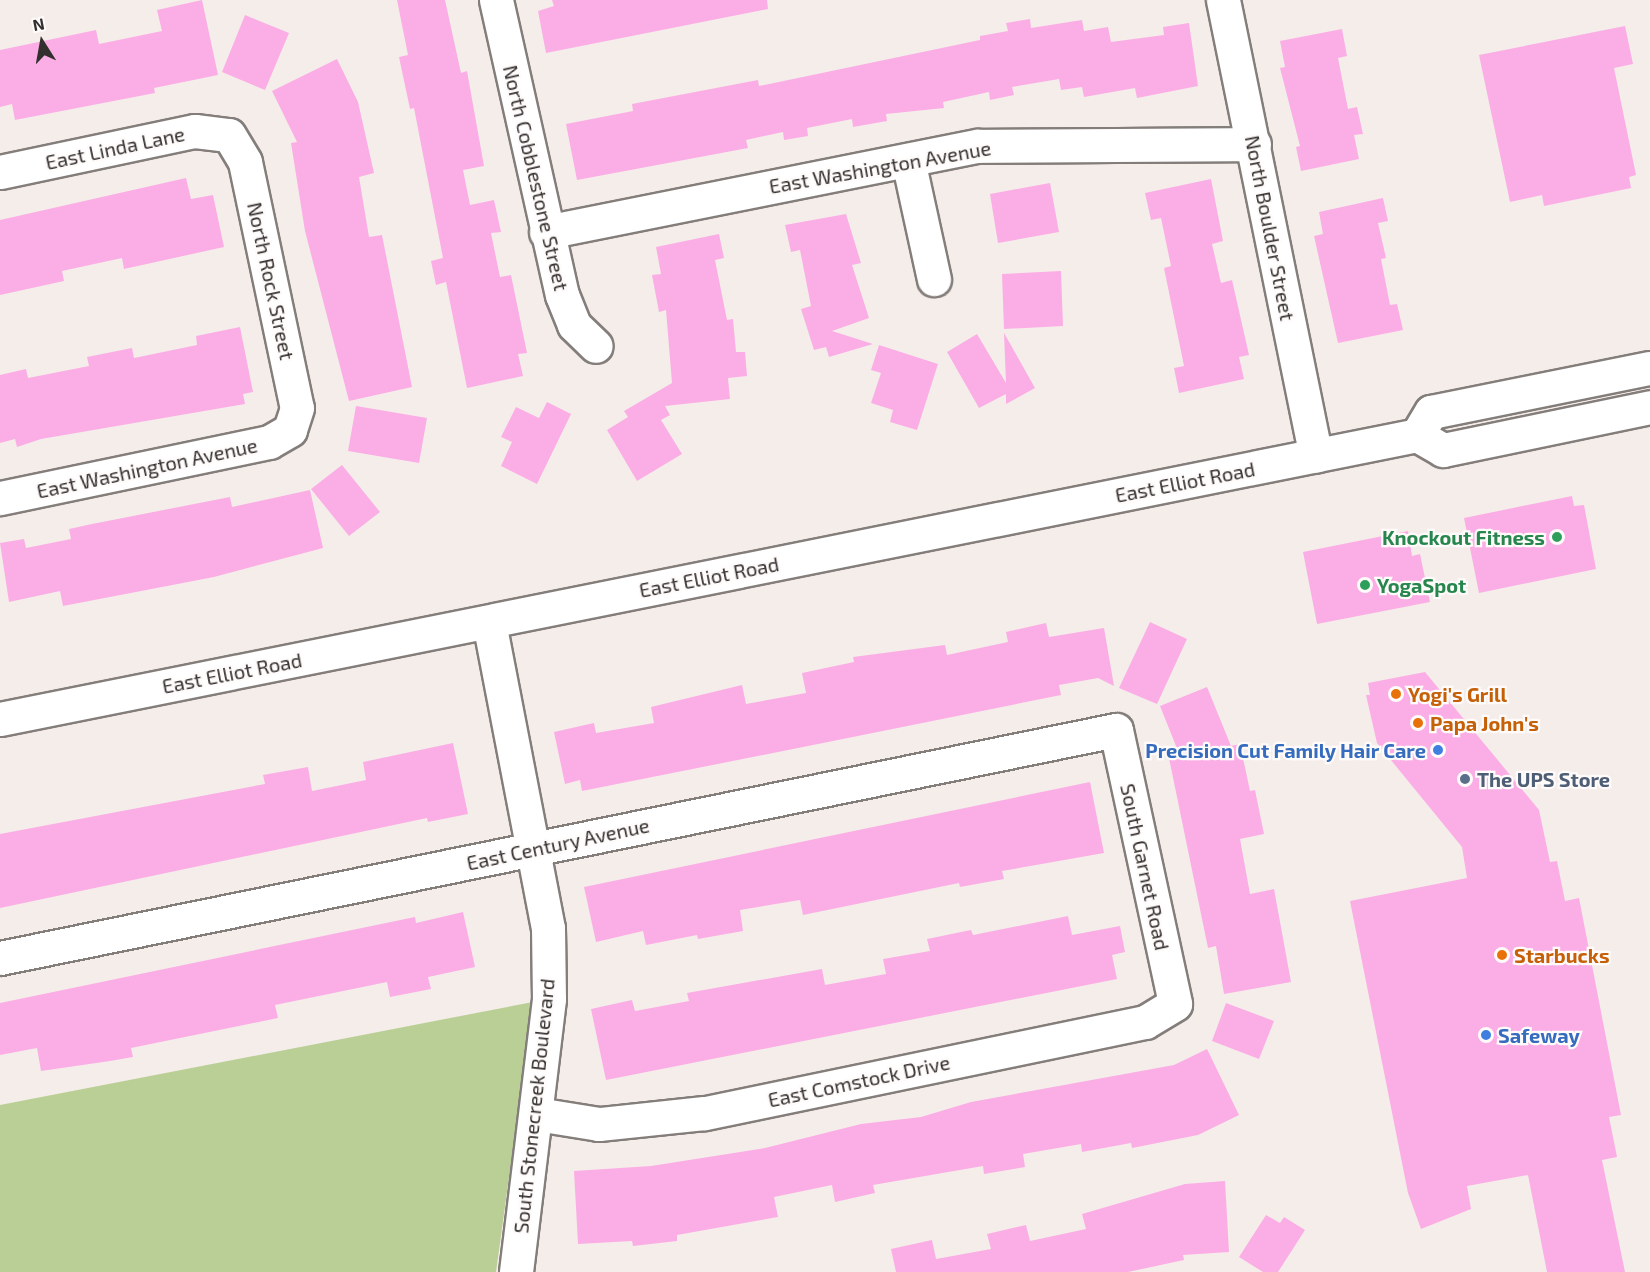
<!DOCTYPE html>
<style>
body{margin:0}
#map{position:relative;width:1650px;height:1272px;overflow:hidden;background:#f5edea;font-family:"Exo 2",sans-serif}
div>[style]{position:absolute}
.green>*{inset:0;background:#bacf95}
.building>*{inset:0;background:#fbaee5}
.roads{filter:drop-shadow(2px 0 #847e7b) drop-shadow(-2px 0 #847e7b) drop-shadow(0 2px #847e7b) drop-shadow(0 -2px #847e7b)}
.minor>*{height:33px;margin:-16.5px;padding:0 16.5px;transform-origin:16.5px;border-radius:16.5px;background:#fff}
.major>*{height:33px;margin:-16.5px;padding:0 16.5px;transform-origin:16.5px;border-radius:16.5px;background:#fff}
.dots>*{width:16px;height:16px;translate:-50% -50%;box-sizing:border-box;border:3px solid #fefbfa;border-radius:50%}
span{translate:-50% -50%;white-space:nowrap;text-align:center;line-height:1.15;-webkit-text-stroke:4.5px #fefbfa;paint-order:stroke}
.street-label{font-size:20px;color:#322f2e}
.leisure-label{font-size:20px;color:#27864d;font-weight:700}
.right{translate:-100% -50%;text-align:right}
.left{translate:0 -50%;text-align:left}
.food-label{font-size:20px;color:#c56008;font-weight:700}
.shop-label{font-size:20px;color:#366cbe;font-weight:700}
.service-label{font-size:20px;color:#4e5e75;font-weight:700}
.north{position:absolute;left:12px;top:12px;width:60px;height:60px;-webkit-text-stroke:4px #fefbfa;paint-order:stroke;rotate:349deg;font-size:16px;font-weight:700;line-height:24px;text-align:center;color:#322f2e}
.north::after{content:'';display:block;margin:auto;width:21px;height:27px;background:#322f2e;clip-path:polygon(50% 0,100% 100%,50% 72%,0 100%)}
</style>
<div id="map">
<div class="green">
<div style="clip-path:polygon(533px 1002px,496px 1272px,0 1272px,0 1105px)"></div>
</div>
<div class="building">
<div style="clip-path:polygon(202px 0,218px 75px,154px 88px,155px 93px,15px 120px,12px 104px,0 107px,0 50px,96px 30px,99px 44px,162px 31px,157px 10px)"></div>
<div style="clip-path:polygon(397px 0,445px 0,461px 73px,467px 71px,484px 166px,463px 170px,470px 205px,494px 200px,501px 232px,491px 233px,500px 277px,511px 275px,527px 353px,518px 354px,523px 376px,467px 388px,446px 282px,436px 285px,431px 261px,443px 258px,414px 108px,410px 109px,399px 57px,408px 55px)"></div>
<div style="clip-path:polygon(552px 0,767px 0,768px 9px,546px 53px,538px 11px,554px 6px)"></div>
<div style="clip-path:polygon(245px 15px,289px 33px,265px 90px,222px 72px)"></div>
<div style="clip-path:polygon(1030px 19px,1031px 28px,1082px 20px,1084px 31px,1108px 27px,1111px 42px,1164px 35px,1163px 27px,1189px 23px,1198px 86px,1137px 98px,1135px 88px,1084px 97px,1082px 87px,1061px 90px,1059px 79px,1012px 87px,1014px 95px,990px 100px,989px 92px,943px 102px,944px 108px,886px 114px,887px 121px,853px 127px,852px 119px,807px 128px,808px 136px,784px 140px,783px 132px,746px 140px,748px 148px,577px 180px,566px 124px,633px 111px,632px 104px,758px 80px,759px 86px,980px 40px,980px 36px,1008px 31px,1006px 23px)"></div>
<div style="clip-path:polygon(1625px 26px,1633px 64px,1614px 68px,1636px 175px,1629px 177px,1631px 188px,1544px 206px,1542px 195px,1510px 202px,1479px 55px)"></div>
<div style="clip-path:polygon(1342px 29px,1347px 56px,1338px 58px,1348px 109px,1357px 107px,1363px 134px,1354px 135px,1359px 159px,1301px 171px,1296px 147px,1300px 146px,1280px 68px,1285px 67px,1280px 41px)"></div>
<div style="clip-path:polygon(337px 59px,358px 102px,374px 173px,359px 177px,369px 237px,382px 235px,412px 387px,349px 401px,305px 231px,291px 143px,297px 142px,272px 91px)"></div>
<div style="clip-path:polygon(186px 178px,191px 199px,213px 195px,224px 247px,124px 269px,122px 258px,62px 271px,64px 281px,0 295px,0 220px)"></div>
<div style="clip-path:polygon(1211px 179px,1223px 241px,1212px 244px,1221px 283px,1232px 280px,1249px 355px,1239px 357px,1244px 379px,1179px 393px,1174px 368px,1184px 366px,1164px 268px,1171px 266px,1161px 218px,1151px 220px,1145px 193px)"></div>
<div style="clip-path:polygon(1050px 183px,1059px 232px,998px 243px,990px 194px)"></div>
<div style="clip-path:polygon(1383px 198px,1388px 221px,1378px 223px,1386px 258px,1381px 259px,1390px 305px,1397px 304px,1403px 330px,1338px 343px,1314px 236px,1323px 234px,1319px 212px)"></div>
<div style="clip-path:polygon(846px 214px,861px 263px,852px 265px,869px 318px,832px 331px,873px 344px,829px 357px,826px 347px,814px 350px,801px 309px,811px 306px,800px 250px,791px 252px,785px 225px)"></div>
<div style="clip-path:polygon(719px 234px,724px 258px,715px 260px,727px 320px,733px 319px,736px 352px,745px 352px,747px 376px,728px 378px,730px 399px,665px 406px,670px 415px,661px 420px,682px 454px,637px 481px,607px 430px,628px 417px,624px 411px,672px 383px,666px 310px,659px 312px,652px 275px,661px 274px,656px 247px)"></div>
<div style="clip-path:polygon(1061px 271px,1063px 326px,1004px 329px,1002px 274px)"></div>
<div style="clip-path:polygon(240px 327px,253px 392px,243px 394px,245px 404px,41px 439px,17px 447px,15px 439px,0 443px,0 375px,26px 369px,28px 378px,89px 366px,87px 357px,132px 348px,134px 358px,197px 345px,196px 336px)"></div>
<div style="clip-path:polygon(1004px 333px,1035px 388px,1006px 404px,1006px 394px,979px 408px,947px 352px,977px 334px,1006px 383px)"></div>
<div style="clip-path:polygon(879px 345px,938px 364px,917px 430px,890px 422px,893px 410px,871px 403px,881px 373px,871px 370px)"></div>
<div style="clip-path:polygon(547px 402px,571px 414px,537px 484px,501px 466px,512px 442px,501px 437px,516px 407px,539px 418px)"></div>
<div style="clip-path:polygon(356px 406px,427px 418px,419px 463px,348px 451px)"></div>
<div style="clip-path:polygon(342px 465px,380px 512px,349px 536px,311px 489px)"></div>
<div style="clip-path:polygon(310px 490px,323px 548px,214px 577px,63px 606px,60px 591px,9px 602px,0 543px,24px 539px,26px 548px,71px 539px,69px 529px,92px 524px,230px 497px,232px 507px)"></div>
<div style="clip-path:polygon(1572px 496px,1574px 506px,1584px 505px,1596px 569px,1479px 593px,1464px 518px)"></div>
<div style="clip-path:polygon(1408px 531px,1412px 556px,1420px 554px,1430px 602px,1317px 624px,1303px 552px)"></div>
<div style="clip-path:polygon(1150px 622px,1187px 639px,1157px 704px,1119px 688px)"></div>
<div style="clip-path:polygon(1046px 623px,1049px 637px,1104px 628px,1114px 686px,1098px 678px,1059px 685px,1061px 695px,818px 744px,582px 791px,580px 780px,565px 784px,554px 732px,594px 723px,596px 733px,654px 723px,651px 707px,742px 685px,746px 704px,806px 693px,802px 673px,854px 662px,853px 657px,945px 645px,947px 655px,1008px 642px,1006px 632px)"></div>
<div style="clip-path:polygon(1425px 672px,1539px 810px,1550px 862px,1557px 861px,1565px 901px,1579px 898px,1621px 1115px,1609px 1117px,1617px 1157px,1602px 1160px,1625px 1272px,1547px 1272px,1528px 1175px,1467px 1186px,1471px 1209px,1421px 1229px,1408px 1193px,1350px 901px,1467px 878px,1462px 847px,1377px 743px,1366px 695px,1370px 695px,1368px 683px)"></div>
<div style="clip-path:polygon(1207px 687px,1231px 746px,1240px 744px,1250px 791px,1255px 790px,1264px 834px,1240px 839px,1250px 894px,1274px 889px,1291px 982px,1224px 994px,1216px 946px,1208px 948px,1169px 758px,1180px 756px,1160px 706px)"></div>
<div style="clip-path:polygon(453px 743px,468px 814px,428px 822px,427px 818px,0 908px,0 834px,265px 784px,263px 775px,308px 767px,312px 791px,366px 780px,363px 762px)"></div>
<div style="clip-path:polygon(1090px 782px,1104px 853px,1002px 871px,1004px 879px,960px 887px,959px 883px,803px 915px,800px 900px,740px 910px,743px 931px,698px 939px,697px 935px,646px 945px,643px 931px,596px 942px,584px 887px)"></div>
<div style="clip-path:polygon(463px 912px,475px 967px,428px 977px,431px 989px,390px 997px,387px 982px,275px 1005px,278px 1018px,131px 1048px,133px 1057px,110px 1061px,41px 1071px,37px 1048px,0 1055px,0 1003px,415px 917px,416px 923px)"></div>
<div style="clip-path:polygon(1068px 916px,1072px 935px,1120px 926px,1125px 952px,1112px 955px,1117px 979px,606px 1080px,591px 1009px,632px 1000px,635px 1011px,689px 1001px,687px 993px,822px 969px,825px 985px,886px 974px,883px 959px,930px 951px,927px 939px,971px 930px,973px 935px)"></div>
<div style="clip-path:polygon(1226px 1003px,1274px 1021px,1259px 1059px,1212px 1041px)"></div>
<div style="clip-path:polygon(1207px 1049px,1239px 1115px,1198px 1135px,1132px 1148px,1131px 1143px,1082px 1152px,1081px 1144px,1023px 1154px,1025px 1167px,984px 1174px,983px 1166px,873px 1185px,875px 1193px,835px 1202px,832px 1185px,774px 1197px,778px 1217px,677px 1235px,677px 1241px,633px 1246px,632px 1241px,578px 1244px,574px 1171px,651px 1166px,765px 1148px,861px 1124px,921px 1117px,971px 1102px,1174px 1065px)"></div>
<div style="clip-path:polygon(1225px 1181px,1229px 1252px,1183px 1255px,1184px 1260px,1128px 1272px,896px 1272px,891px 1249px,932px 1240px,936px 1259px,991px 1249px,987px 1234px,1026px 1225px,1030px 1241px,1086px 1229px,1082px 1214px,1185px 1184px)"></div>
<div style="clip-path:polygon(1266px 1215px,1280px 1223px,1284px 1217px,1305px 1230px,1278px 1272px,1263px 1272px,1239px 1257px)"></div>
</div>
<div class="roads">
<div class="minor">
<div style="left:496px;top:0;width:302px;rotate:77.4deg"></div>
<div style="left:562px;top:295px;width:32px;rotate:68deg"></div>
<div style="left:574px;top:325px;width:30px;rotate:44deg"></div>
<div style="left:1223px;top:0;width:465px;rotate:78.5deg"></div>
<div style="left:908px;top:160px;width:122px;rotate:77.7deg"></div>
<div style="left:0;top:172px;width:199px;rotate:-11.9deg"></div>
<div style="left:195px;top:131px;width:34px;rotate:7deg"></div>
<div style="left:229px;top:135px;width:31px;rotate:59deg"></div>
<div style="left:245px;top:162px;width:251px;rotate:78.1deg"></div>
<div style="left:297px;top:408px;width:23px;rotate:108deg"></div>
<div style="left:290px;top:430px;width:24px;rotate:150deg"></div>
<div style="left:269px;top:442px;width:275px;rotate:168.2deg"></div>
<div style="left:546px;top:232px;width:440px;rotate:-11.3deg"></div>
<div style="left:978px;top:146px;width:276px;rotate:-0.4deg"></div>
<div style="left:489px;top:622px;width:312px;rotate:79.1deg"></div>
<div style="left:548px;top:928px;width:71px;rotate:89.2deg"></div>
<div style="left:549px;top:999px;width:275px;rotate:96.9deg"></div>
<div style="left:0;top:958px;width:1139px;rotate:-11.55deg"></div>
<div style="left:1116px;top:730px;width:280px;rotate:77.8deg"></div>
<div style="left:1175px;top:1004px;width:35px;rotate:149deg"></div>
<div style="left:1145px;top:1022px;width:450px;rotate:168.3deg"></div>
<div style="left:704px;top:1113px;width:106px;rotate:174deg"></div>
<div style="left:599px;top:1124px;width:63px;rotate:-170.8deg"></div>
</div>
<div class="major">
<div style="left:1417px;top:435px;width:27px;rotate:-59deg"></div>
<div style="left:1431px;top:412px;width:223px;rotate:-11.4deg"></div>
<div style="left:0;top:719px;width:1445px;rotate:-11.33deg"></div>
<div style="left:1417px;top:435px;width:30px;rotate:30deg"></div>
<div style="left:1443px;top:450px;width:211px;rotate:-11.7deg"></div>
</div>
</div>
<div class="dots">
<div style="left:1557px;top:537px;background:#2e9e5b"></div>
<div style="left:1365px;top:585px;background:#2e9e5b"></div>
<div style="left:1396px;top:694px;background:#e8710a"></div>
<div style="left:1418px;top:723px;background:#e8710a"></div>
<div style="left:1438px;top:750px;background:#3f7fe0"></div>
<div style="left:1465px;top:779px;background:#5c6f8a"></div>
<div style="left:1502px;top:955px;background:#e8710a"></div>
<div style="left:1486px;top:1035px;background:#3f7fe0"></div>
</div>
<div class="street-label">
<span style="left:115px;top:148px;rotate:-12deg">East Linda Lane</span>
<span style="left:880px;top:167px;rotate:-10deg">East Washington Avenue</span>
<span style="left:536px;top:178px;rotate:77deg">North Cobblestone Street</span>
<span style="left:1270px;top:228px;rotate:79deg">North Boulder Street</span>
<span style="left:271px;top:281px;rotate:78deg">North Rock Street</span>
<span style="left:147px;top:468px;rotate:-12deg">East Washington Avenue</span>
<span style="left:1185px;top:482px;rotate:-11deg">East Elliot Road</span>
<span style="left:709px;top:577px;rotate:-11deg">East Elliot Road</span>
<span style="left:232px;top:673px;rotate:-11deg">East Elliot Road</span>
<span style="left:558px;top:844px;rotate:-12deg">East Century Avenue</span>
<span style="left:1145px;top:867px;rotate:78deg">South Garnet Road</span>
<span style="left:859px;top:1081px;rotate:-12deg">East Comstock Drive</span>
<span style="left:534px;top:1106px;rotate:-84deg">South Stonecreek Boulevard</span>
</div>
<div class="leisure-label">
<span class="right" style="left:1545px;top:537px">Knockout Fitness</span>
<span class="left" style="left:1377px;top:585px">YogaSpot</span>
</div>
<div class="food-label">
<span class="left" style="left:1408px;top:694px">Yogi's Grill</span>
<span class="left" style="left:1430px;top:723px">Papa John's</span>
<span class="left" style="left:1514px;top:955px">Starbucks</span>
</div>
<div class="shop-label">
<span class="right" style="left:1426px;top:750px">Precision Cut Family Hair Care</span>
<span class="left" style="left:1498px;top:1035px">Safeway</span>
</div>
<div class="service-label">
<span class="left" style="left:1477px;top:779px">The UPS Store</span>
</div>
<div class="north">N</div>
</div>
